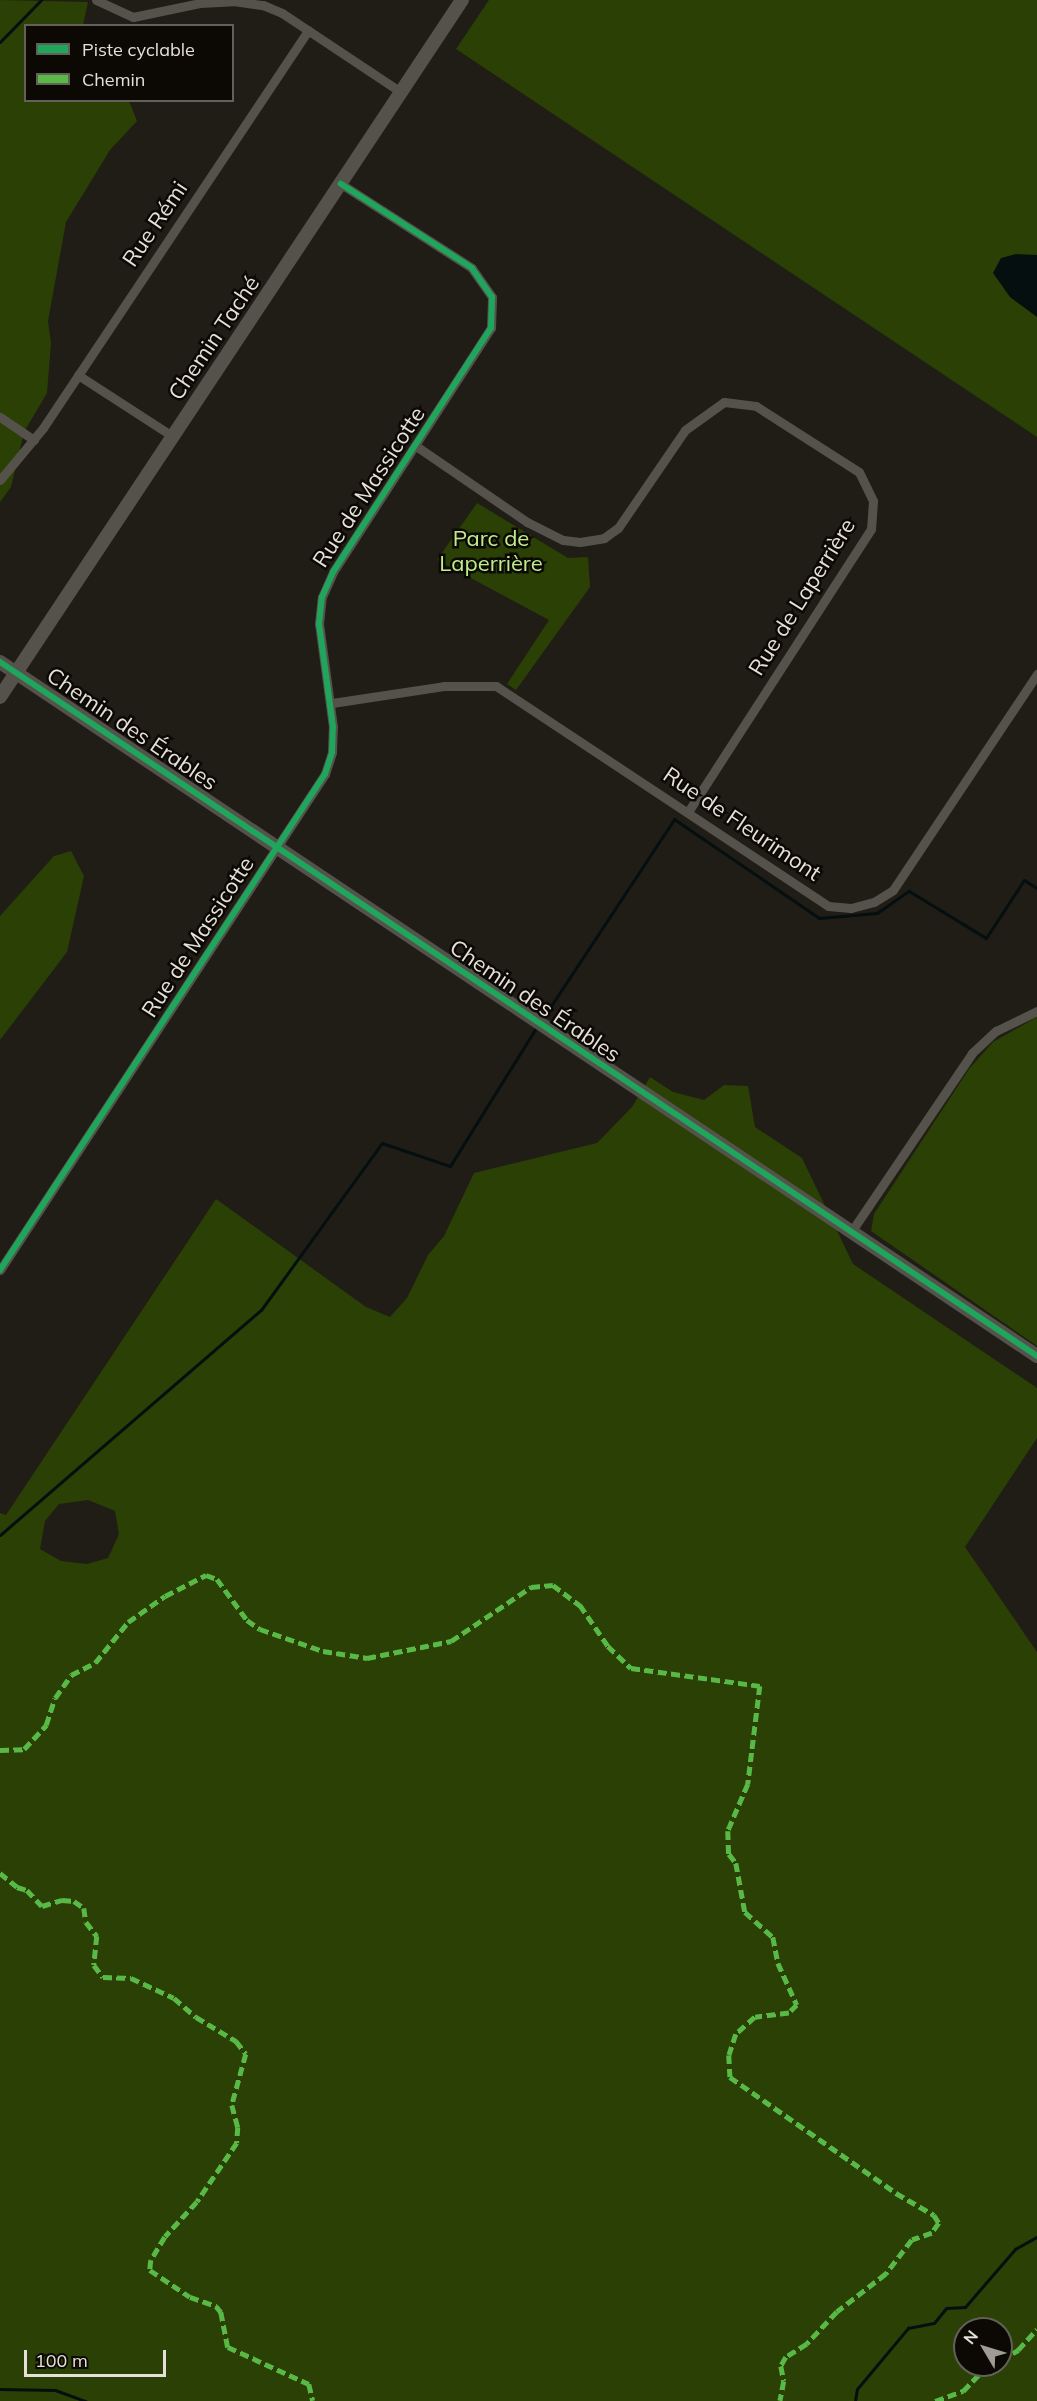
<!DOCTYPE html>
<meta charset="utf-8">
<style>
body{margin:0}
#map{position:relative;width:1037px;height:2401px;overflow:hidden;background:#201d16;font-family:Mulish,sans-serif}
div>[style]{position:absolute}
.green>*{inset:0;background:#2a4004}
.water>*{inset:0;background:#050f10}
.stream>*{height:3px;margin:-1.5px;padding:0 1.5px;transform-origin:1.5px;border-radius:1.5px;background:#050f10}
.street>*{height:9px;margin:-4.5px;padding:0 4.5px;transform-origin:4.5px;border-radius:4.5px;background:#55524c}
.secondary>*{height:14px;margin:-7px;padding:0 7px;transform-origin:7px;border-radius:7px;background:#55524c}
.quiet>*{height:4.5px;margin-top:-2.25px;transform-origin:0;background:repeating-linear-gradient(90deg,#58b947 0 9px,transparent 0 13.5px)}
.cycleway>*{height:6px;margin:-3px;padding:0 3px;transform-origin:3px;border-radius:3px;background:#20a55d}
span{translate:-50% -50%;white-space:nowrap;text-align:center;line-height:1.15;-webkit-text-stroke:5px #0c0905;paint-order:stroke}
.street-label{font-size:22px;color:#e5e1d8}
.park-label{font-size:22px;color:#c0ed8c}
.legend{position:absolute;left:24px;top:24px;width:210px;height:78px;box-sizing:border-box;background:#0c0905;border:2px solid #635f59;margin:0;padding:8px 10px;list-style:none;font-size:18px;color:#e5e1d8}
.legend li{display:flex;align-items:center;gap:12px;height:30px}
.legend b{width:30px;border:2px solid #635f59}
.north{position:absolute;left:953px;top:2317px;width:60px;height:60px;box-sizing:border-box;background:#0c0905;border:2px solid #635f59;border-radius:50%;rotate:308deg;font-size:16px;font-weight:700;line-height:24px;text-align:center;color:#e5e1d8}
.north::after{content:'';display:block;margin:auto;width:21px;height:27px;background:#a09c94;clip-path:polygon(50% 0,100% 100%,50% 72%,0 100%)}
.scale{position:absolute;left:24px;top:2350px;width:142px;height:27px;box-sizing:border-box;border:3px solid #e5e1d8;border-top:0;padding-left:8px;font-size:18px;line-height:21px;white-space:nowrap;color:#e5e1d8;-webkit-text-stroke:4px #0c0905;paint-order:stroke}
</style>
<div id="map">
<div class="green">
<div style="clip-path:polygon(0 0,88px 2px,83px 25px,26px 26px,26px 100px,129px 101px,137px 121px,110px 150px,66px 222px,48px 321px,51px 343px,47px 393px,24px 432px,11px 487px,0 502px)"></div>
<div style="clip-path:polygon(489px 0,1037px 0,1037px 437px,456px 49px)"></div>
<div style="clip-path:polygon(477px 503px,568px 558px,588px 557px,590px 587px,516px 690px,507px 684px,549px 620px,437px 560px)"></div>
<div style="clip-path:polygon(71px 851px,84px 876px,67px 952px,0 1040px,0 916px,54px 856px)"></div>
<div style="clip-path:polygon(1037px 1017px,1037px 1346px,871px 1231px,874px 1214px,969px 1069px,993px 1042px)"></div>
<div style="clip-path:polygon(evenodd,650px 1077px,673px 1092px,704px 1100px,724px 1085px,748px 1086px,755px 1127px,802px 1158px,853px 1264px,1037px 1388px,1037px 1438px,965px 1547px,1037px 1652px,1037px 2401px,0 2401px,0 1513px,6px 1515px,216px 1199px,366px 1307px,390px 1317px,407px 1298px,428px 1255px,444px 1236px,474px 1173px,597px 1143px,632px 1107px,650px 1077px,88px 1500px,115px 1511px,119px 1534px,108px 1558px,87px 1564px,61px 1561px,40px 1549px,45px 1521px,59px 1504px,88px 1500px,650px 1077px,965px 2329px,1001px 2329px,1001px 2365px,965px 2365px,965px 2329px)"></div>
</div>
<div class="water">
<div style="clip-path:polygon(1016px 254px,1037px 255px,1037px 317px,1010px 297px,993px 273px,1001px 258px)"></div>
</div>
<div class="stream">
<div style="left:0;top:42px;width:59px;rotate:-45.7deg"></div>
<div style="left:541px;top:1021px;width:242px;rotate:-56.6deg"></div>
<div style="left:674px;top:819px;width:176px;rotate:34.3deg"></div>
<div style="left:819px;top:918px;width:58px;rotate:-4.9deg"></div>
<div style="left:877px;top:913px;width:39px;rotate:-35deg"></div>
<div style="left:909px;top:891px;width:90px;rotate:31.4deg"></div>
<div style="left:986px;top:938px;width:69px;rotate:-56.8deg"></div>
<div style="left:1024px;top:880px;width:15px;rotate:32deg"></div>
<div style="left:0;top:1535px;width:345px;rotate:-40.8deg"></div>
<div style="left:261px;top:1310px;width:206px;rotate:-54.1deg"></div>
<div style="left:382px;top:1143px;width:72px;rotate:18.7deg"></div>
<div style="left:450px;top:1166px;width:165px;rotate:-58.1deg"></div>
<div style="left:0;top:2389px;width:55px;rotate:1deg"></div>
<div style="left:55px;top:2390px;width:33px;rotate:20deg"></div>
<div style="left:855px;top:2401px;width:12px;rotate:-81deg"></div>
<div style="left:857px;top:2389px;width:80px;rotate:-50.1deg"></div>
<div style="left:908px;top:2328px;width:26px;rotate:-11deg"></div>
<div style="left:934px;top:2323px;width:19px;rotate:-51deg"></div>
<div style="left:946px;top:2308px;width:19px;rotate:-3deg"></div>
<div style="left:965px;top:2307px;width:77px;rotate:-49.2deg"></div>
<div style="left:1015px;top:2249px;width:25px;rotate:-29deg"></div>
</div>
<div class="street">
<div style="left:96px;top:0;width:41px;rotate:24.7deg"></div>
<div style="left:133px;top:17px;width:68px;rotate:-11.8deg"></div>
<div style="left:200px;top:3px;width:33px;rotate:-3deg"></div>
<div style="left:233px;top:1px;width:30px;rotate:8deg"></div>
<div style="left:263px;top:5px;width:21px;rotate:23deg"></div>
<div style="left:282px;top:13px;width:143px;rotate:33.6deg"></div>
<div style="left:78px;top:375px;width:114px;rotate:32.9deg"></div>
<div style="left:0;top:417px;width:41px;rotate:34.1deg"></div>
<div style="left:416px;top:446px;width:135px;rotate:34.4deg"></div>
<div style="left:527px;top:522px;width:40px;rotate:26.6deg"></div>
<div style="left:563px;top:540px;width:17px;rotate:7deg"></div>
<div style="left:580px;top:542px;width:24px;rotate:-9deg"></div>
<div style="left:604px;top:538px;width:17px;rotate:-36deg"></div>
<div style="left:618px;top:528px;width:119px;rotate:-55.6deg"></div>
<div style="left:685px;top:430px;width:48px;rotate:-35.7deg"></div>
<div style="left:724px;top:402px;width:32px;rotate:7deg"></div>
<div style="left:756px;top:406px;width:122px;rotate:32.7deg"></div>
<div style="left:859px;top:472px;width:32px;rotate:64deg"></div>
<div style="left:873px;top:501px;width:28px;rotate:94deg"></div>
<div style="left:871px;top:529px;width:337px;rotate:122.9deg"></div>
<div style="left:0;top:480px;width:67px;rotate:-50.4deg"></div>
<div style="left:43px;top:428px;width:478px;rotate:-56.3deg"></div>
<div style="left:332px;top:703px;width:113px;rotate:-8.6deg"></div>
<div style="left:444px;top:686px;width:52px"></div>
<div style="left:496px;top:686px;width:398px;rotate:33.5deg"></div>
<div style="left:828px;top:906px;width:23px;rotate:5deg"></div>
<div style="left:851px;top:908px;width:24px;rotate:-15deg"></div>
<div style="left:874px;top:902px;width:22px;rotate:-32deg"></div>
<div style="left:893px;top:890px;width:260px;rotate:-56.3deg"></div>
<div style="left:851px;top:1232px;width:216px;rotate:-55.9deg"></div>
<div style="left:972px;top:1053px;width:33px;rotate:-43deg"></div>
<div style="left:996px;top:1031px;width:46px;rotate:-26deg"></div>
<div style="left:0;top:1270px;width:593px;rotate:-56.77deg"></div>
<div style="left:325px;top:774px;width:23px;rotate:-72deg"></div>
<div style="left:332px;top:752px;width:25px;rotate:-88deg"></div>
<div style="left:333px;top:727px;width:104px;rotate:-97.7deg"></div>
<div style="left:319px;top:624px;width:27px;rotate:-84deg"></div>
<div style="left:322px;top:597px;width:27px;rotate:-66deg"></div>
<div style="left:333px;top:572px;width:291px;rotate:-57.1deg"></div>
<div style="left:491px;top:328px;width:31px;rotate:-88deg"></div>
<div style="left:492px;top:297px;width:35px;rotate:-125deg"></div>
<div style="left:472px;top:268px;width:156px;rotate:-147.3deg"></div>
</div>
<div class="secondary">
<div style="left:0;top:662px;width:1248px;rotate:33.79deg"></div>
<div style="left:0;top:697px;width:836px;rotate:-56.46deg"></div>
</div>
<div class="quiet">
<div style="left:0;top:1750px;width:24px;rotate:-2deg"></div>
<div style="left:24px;top:1749px;width:33px;rotate:-47deg"></div>
<div style="left:46px;top:1725px;width:28px;rotate:-72deg"></div>
<div style="left:55px;top:1698px;width:28px;rotate:-55deg"></div>
<div style="left:71px;top:1675px;width:27px;rotate:-27deg"></div>
<div style="left:95px;top:1663px;width:53px;rotate:-51.2deg"></div>
<div style="left:128px;top:1622px;width:45px;rotate:-35.1deg"></div>
<div style="left:165px;top:1596px;width:46px;rotate:-27.1deg"></div>
<div style="left:206px;top:1575px;width:12px;rotate:20deg"></div>
<div style="left:217px;top:1579px;width:51px;rotate:53.8deg"></div>
<div style="left:247px;top:1620px;width:16px;rotate:35deg"></div>
<div style="left:260px;top:1629px;width:67px;rotate:19.2deg"></div>
<div style="left:323px;top:1651px;width:45px;rotate:9deg"></div>
<div style="left:367px;top:1658px;width:86px;rotate:-11.4deg"></div>
<div style="left:451px;top:1641px;width:97px;rotate:-34deg"></div>
<div style="left:531px;top:1587px;width:22px;rotate:-5deg"></div>
<div style="left:553px;top:1585px;width:34px;rotate:37deg"></div>
<div style="left:580px;top:1605px;width:50px;rotate:55.7deg"></div>
<div style="left:608px;top:1646px;width:32px;rotate:44deg"></div>
<div style="left:631px;top:1668px;width:130px;rotate:7.9deg"></div>
<div style="left:760px;top:1686px;width:99px;rotate:97deg"></div>
<div style="left:748px;top:1784px;width:51px;rotate:113.1deg"></div>
<div style="left:728px;top:1831px;width:23px;rotate:88deg"></div>
<div style="left:729px;top:1854px;width:11px;rotate:52deg"></div>
<div style="left:736px;top:1863px;width:50px;rotate:79.6deg"></div>
<div style="left:745px;top:1912px;width:38px;rotate:42deg"></div>
<div style="left:773px;top:1937px;width:26px;rotate:79deg"></div>
<div style="left:778px;top:1963px;width:46px;rotate:65.7deg"></div>
<div style="left:797px;top:2005px;width:11px;rotate:135deg"></div>
<div style="left:789px;top:2013px;width:34px;rotate:173deg"></div>
<div style="left:755px;top:2017px;width:25px;rotate:138deg"></div>
<div style="left:736px;top:2034px;width:22px;rotate:108deg"></div>
<div style="left:729px;top:2055px;width:22px;rotate:87deg"></div>
<div style="left:730px;top:2077px;width:203px;rotate:34.9deg"></div>
<div style="left:896px;top:2193px;width:44px;rotate:30.1deg"></div>
<div style="left:934px;top:2215px;width:9px;rotate:58deg"></div>
<div style="left:939px;top:2223px;width:12px;rotate:125deg"></div>
<div style="left:932px;top:2233px;width:21px;rotate:161deg"></div>
<div style="left:912px;top:2240px;width:43px;rotate:127.4deg"></div>
<div style="left:886px;top:2274px;width:62px;rotate:142.2deg"></div>
<div style="left:837px;top:2312px;width:44px;rotate:133.2deg"></div>
<div style="left:807px;top:2344px;width:25px;rotate:148deg"></div>
<div style="left:786px;top:2357px;width:10px;rotate:119deg"></div>
<div style="left:781px;top:2366px;width:15px;rotate:79deg"></div>
<div style="left:784px;top:2381px;width:20px;rotate:101deg"></div>
<div style="left:0;top:1873px;width:22px;rotate:39deg"></div>
<div style="left:17px;top:1887px;width:10px;rotate:17deg"></div>
<div style="left:27px;top:1890px;width:22px;rotate:47deg"></div>
<div style="left:42px;top:1906px;width:21px;rotate:-17deg"></div>
<div style="left:62px;top:1900px;width:12px;rotate:5deg"></div>
<div style="left:74px;top:1901px;width:12px;rotate:35deg"></div>
<div style="left:84px;top:1908px;width:14px;rotate:82deg"></div>
<div style="left:86px;top:1922px;width:18px;rotate:52deg"></div>
<div style="left:97px;top:1936px;width:29px;rotate:96deg"></div>
<div style="left:94px;top:1965px;width:15px;rotate:53deg"></div>
<div style="left:103px;top:1977px;width:28px;rotate:2deg"></div>
<div style="left:131px;top:1978px;width:47px;rotate:24.9deg"></div>
<div style="left:174px;top:1998px;width:29px;rotate:41deg"></div>
<div style="left:196px;top:2017px;width:47px;rotate:31deg"></div>
<div style="left:236px;top:2041px;width:16px;rotate:52deg"></div>
<div style="left:246px;top:2054px;width:53px;rotate:105.4deg"></div>
<div style="left:232px;top:2105px;width:23px;rotate:75deg"></div>
<div style="left:238px;top:2127px;width:16px;rotate:94deg"></div>
<div style="left:237px;top:2143px;width:71px;rotate:124.1deg"></div>
<div style="left:197px;top:2202px;width:47px;rotate:132.4deg"></div>
<div style="left:165px;top:2237px;width:27px;rotate:121deg"></div>
<div style="left:151px;top:2260px;width:10px;rotate:96deg"></div>
<div style="left:150px;top:2270px;width:48px;rotate:34deg"></div>
<div style="left:190px;top:2297px;width:28px;rotate:19deg"></div>
<div style="left:216px;top:2306px;width:8px;rotate:50deg"></div>
<div style="left:221px;top:2312px;width:36px;rotate:79deg"></div>
<div style="left:228px;top:2347px;width:89px;rotate:24.6deg"></div>
<div style="left:309px;top:2384px;width:17px;rotate:77deg"></div>
<div style="left:1001px;top:2360px;width:20px;rotate:-30deg"></div>
<div style="left:1018px;top:2350px;width:28px;rotate:-48deg"></div>
<div style="left:935px;top:2401px;width:30px;rotate:-20deg"></div>
<div style="left:963px;top:2391px;width:36px;rotate:-46deg"></div>
</div>
<div class="cycleway">
<div style="left:0;top:662px;width:1248px;rotate:33.79deg"></div>
<div style="left:0;top:1270px;width:593px;rotate:-56.77deg"></div>
<div style="left:325px;top:774px;width:23px;rotate:-72deg"></div>
<div style="left:332px;top:752px;width:25px;rotate:-88deg"></div>
<div style="left:333px;top:727px;width:104px;rotate:-97.7deg"></div>
<div style="left:319px;top:624px;width:27px;rotate:-84deg"></div>
<div style="left:322px;top:597px;width:27px;rotate:-66deg"></div>
<div style="left:333px;top:572px;width:291px;rotate:-57.1deg"></div>
<div style="left:491px;top:328px;width:31px;rotate:-88deg"></div>
<div style="left:492px;top:297px;width:35px;rotate:-125deg"></div>
<div style="left:472px;top:268px;width:156px;rotate:-147.3deg"></div>
</div>
<div class="street-label">
<span style="left:155px;top:224px;rotate:-56deg">Rue Rémi</span>
<span style="left:214px;top:338px;rotate:-56deg">Chemin Taché</span>
<span style="left:369px;top:487px;rotate:-57deg">Rue de Massicotte</span>
<span style="left:802px;top:597px;rotate:-58deg">Rue de Laperrière</span>
<span style="left:132px;top:729px;rotate:34deg">Chemin des Érables</span>
<span style="left:742px;top:824px;rotate:34deg">Rue de Fleurimont</span>
<span style="left:198px;top:937px;rotate:-57deg">Rue de Massicotte</span>
<span style="left:535px;top:1001px;rotate:34deg">Chemin des Érables</span>
</div>
<div class="park-label">
<span style="left:491px;top:551px">Parc de<br>Laperrière</span>
</div>
<ul class="legend">
<li><b style="height:8px;background:#20a55d"></b>Piste cyclable</li>
<li><b style="height:8px;background:#58b947"></b>Chemin</li>
</ul>
<div class="north">N</div>
<div class="scale">100 m</div>
</div>
